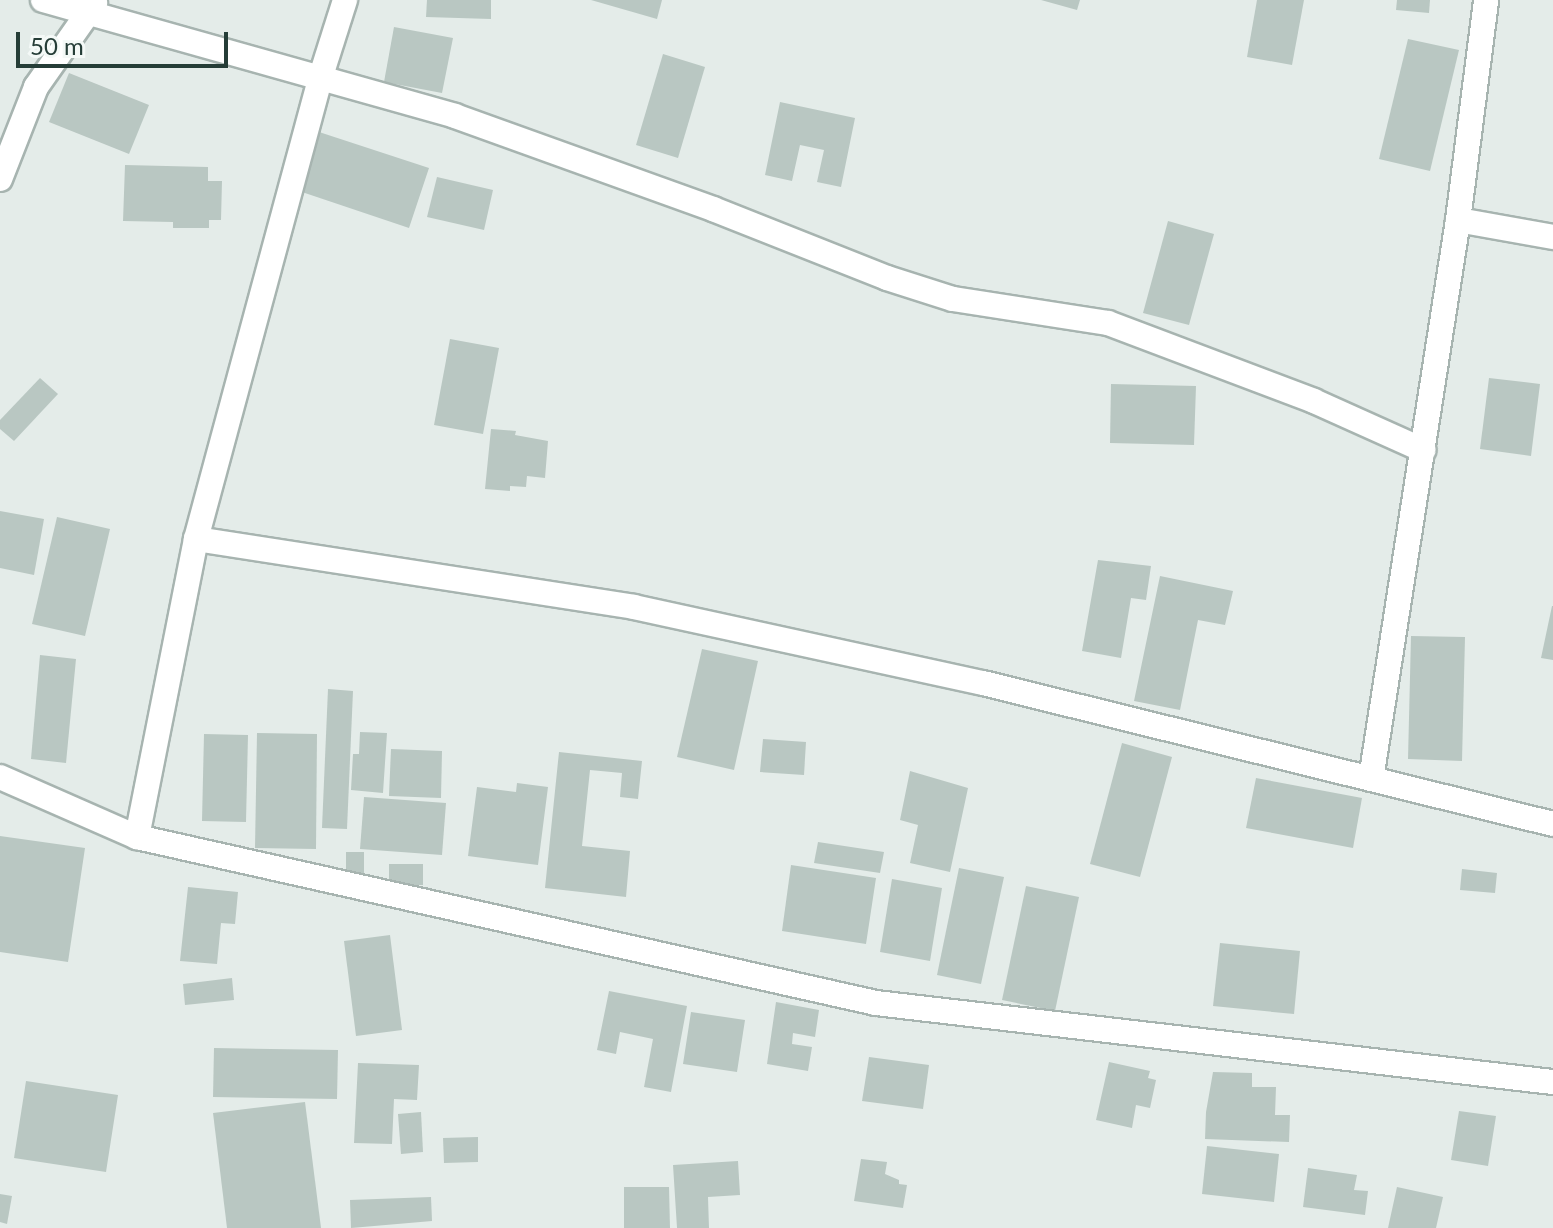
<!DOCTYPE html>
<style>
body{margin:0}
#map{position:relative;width:1553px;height:1228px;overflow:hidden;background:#e4ece9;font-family:Lato,sans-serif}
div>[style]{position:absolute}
.building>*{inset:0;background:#b9c7c2}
.roads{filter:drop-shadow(2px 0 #a7b4b0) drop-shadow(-2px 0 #a7b4b0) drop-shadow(0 2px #a7b4b0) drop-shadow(0 -2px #a7b4b0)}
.minor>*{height:24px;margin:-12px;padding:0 12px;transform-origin:12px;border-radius:12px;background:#fff}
span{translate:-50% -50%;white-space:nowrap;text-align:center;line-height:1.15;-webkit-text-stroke:8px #f4f9f7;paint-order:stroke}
.scale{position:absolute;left:16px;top:32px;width:212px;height:36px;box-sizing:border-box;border:4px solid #253d37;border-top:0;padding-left:10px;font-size:24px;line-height:28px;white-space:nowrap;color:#253d37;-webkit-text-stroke:6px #f4f9f7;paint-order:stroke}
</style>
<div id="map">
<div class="building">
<div style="clip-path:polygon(427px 0,491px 0,491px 19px,426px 17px)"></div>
<div style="clip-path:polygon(591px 0,662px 0,657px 19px)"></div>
<div style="clip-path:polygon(1041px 0,1080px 0,1077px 10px)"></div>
<div style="clip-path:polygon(1257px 0,1304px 0,1292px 65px,1247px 57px)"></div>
<div style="clip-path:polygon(1397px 0,1430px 0,1429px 13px,1396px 10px)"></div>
<div style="clip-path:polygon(394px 27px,453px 38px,442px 93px,384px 82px)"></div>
<div style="clip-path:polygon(1408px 39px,1459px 50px,1430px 171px,1379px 159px)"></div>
<div style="clip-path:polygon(663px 54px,705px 67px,678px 158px,636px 145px)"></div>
<div style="clip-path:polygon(69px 73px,149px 105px,129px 154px,49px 122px)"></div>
<div style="clip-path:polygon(780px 102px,855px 118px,841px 187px,817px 182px,824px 150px,800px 145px,792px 181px,765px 175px)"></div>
<div style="clip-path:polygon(316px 131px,429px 168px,409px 228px,296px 190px)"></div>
<div style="clip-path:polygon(125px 165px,208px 167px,208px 181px,222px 181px,221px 220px,209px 220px,209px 228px,173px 228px,173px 222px,123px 221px)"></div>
<div style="clip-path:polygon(437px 177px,493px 190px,484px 230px,427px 217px)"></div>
<div style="clip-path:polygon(1168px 221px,1214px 234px,1189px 325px,1143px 313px)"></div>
<div style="clip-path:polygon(450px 339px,499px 348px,483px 434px,434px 425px)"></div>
<div style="clip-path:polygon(40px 378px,58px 394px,14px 441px,0 429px,0 420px)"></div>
<div style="clip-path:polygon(1489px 378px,1540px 384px,1531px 456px,1480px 449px)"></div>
<div style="clip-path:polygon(1111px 384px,1196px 386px,1194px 445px,1110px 443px)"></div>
<div style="clip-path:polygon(491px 429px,516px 431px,515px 435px,548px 441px,545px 478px,527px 476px,526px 487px,510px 486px,510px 491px,485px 489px)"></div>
<div style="clip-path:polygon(0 511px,44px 519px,34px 575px,0 568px)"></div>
<div style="clip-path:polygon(57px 517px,110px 529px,85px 636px,32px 624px)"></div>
<div style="clip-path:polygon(1098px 560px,1151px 566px,1146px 600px,1131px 598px,1121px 658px,1082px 651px)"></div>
<div style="clip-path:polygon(1160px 576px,1233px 591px,1225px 625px,1198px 620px,1180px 710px,1134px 701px)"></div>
<div style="clip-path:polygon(1552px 606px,1553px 606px,1553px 660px,1541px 658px)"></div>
<div style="clip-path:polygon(1411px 636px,1465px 637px,1462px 761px,1408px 759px)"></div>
<div style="clip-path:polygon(702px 649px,758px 661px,734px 770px,677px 757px)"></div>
<div style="clip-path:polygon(40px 655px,76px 659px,66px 763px,31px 759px)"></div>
<div style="clip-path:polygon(328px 689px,353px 691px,347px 829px,322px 828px)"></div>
<div style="clip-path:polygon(360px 732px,387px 733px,383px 793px,351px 790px,353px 754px,359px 754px)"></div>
<div style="clip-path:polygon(257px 733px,317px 734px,316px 849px,255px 848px)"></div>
<div style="clip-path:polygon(204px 734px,248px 735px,246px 822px,202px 821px)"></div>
<div style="clip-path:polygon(763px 739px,806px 742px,804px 775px,760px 772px)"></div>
<div style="clip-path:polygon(1122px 743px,1172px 757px,1140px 877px,1090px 864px)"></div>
<div style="clip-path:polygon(391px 749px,442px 751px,441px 798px,389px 796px)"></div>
<div style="clip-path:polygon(559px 752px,642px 761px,638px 799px,620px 797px,622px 773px,590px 770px,582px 846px,630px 851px,626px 897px,545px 888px)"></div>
<div style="clip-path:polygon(910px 771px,968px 788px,950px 872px,910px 863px,918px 825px,900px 820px)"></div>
<div style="clip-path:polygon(1256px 778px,1362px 798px,1353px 848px,1246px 828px)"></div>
<div style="clip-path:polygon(517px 783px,548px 787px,538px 865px,468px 856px,477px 787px,516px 792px)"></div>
<div style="clip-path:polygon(364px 797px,446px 803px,442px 855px,360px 849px)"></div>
<div style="clip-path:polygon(0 836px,85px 848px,68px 962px,0 952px)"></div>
<div style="clip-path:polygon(818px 842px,884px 852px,880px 873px,814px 863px)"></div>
<div style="clip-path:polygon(346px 852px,364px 852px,364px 874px,346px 874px)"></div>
<div style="clip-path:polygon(389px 864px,423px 864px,423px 885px,389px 885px)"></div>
<div style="clip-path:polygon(791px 865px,876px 878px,866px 944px,782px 931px)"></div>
<div style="clip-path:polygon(959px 868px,1004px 877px,981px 984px,937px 975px)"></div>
<div style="clip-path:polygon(1462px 869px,1497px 873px,1495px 893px,1460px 890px)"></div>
<div style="clip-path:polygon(892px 879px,942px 888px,930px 961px,880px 952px)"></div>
<div style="clip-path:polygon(1026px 886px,1079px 897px,1055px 1011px,1002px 1000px)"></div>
<div style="clip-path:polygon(188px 887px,238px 892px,235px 924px,221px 923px,217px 964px,180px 961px)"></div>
<div style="clip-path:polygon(390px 935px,402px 1030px,356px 1036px,344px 941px)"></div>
<div style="clip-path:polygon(1220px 943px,1300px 951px,1294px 1014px,1213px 1006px)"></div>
<div style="clip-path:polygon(232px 978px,234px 1000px,185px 1005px,183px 984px)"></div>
<div style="clip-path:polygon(609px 991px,687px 1006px,671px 1092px,644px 1087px,653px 1039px,620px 1032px,616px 1054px,597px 1050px)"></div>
<div style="clip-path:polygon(776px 1002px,819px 1010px,815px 1037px,793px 1033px,792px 1044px,812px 1047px,808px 1071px,767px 1064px)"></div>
<div style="clip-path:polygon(691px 1012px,745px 1020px,737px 1072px,683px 1064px)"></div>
<div style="clip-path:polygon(214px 1048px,338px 1050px,337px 1099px,213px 1097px)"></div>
<div style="clip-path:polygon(869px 1057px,929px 1065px,923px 1109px,862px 1101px)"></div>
<div style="clip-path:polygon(1109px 1062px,1150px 1071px,1148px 1078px,1156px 1080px,1150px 1108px,1136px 1105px,1132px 1128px,1096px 1120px)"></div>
<div style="clip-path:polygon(358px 1063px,419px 1065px,417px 1100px,394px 1099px,392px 1144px,354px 1143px)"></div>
<div style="clip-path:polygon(1213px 1072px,1252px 1073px,1252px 1087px,1276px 1087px,1275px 1115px,1290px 1115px,1289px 1142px,1205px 1139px,1206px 1112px)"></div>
<div style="clip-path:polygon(26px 1081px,118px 1095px,106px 1172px,14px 1158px)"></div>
<div style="clip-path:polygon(305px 1102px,321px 1228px,227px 1228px,213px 1113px)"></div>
<div style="clip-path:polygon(1459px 1111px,1496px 1116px,1488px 1166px,1451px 1160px)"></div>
<div style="clip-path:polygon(421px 1112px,423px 1152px,401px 1154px,398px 1114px)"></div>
<div style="clip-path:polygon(478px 1137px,478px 1162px,444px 1163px,443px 1138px)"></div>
<div style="clip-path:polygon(1207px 1146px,1279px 1154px,1274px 1202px,1202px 1194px)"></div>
<div style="clip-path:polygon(861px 1159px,887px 1162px,885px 1174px,899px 1180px,899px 1184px,907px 1185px,903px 1208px,854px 1201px)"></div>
<div style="clip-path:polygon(738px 1161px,740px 1195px,708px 1197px,709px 1228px,677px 1228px,673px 1165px)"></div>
<div style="clip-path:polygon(1308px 1168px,1357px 1175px,1354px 1190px,1368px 1191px,1365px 1215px,1303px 1207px)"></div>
<div style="clip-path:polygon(624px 1187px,669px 1187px,670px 1228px,624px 1228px)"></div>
<div style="clip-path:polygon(1397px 1187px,1443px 1197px,1436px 1228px,1388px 1228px)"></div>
<div style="clip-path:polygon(0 1194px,12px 1196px,7px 1224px,0 1222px)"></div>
<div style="clip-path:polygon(431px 1197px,432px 1221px,351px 1228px,350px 1200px)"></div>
</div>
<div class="roads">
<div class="minor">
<div style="left:43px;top:0;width:428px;rotate:15.7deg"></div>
<div style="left:455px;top:116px;width:274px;rotate:19.8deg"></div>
<div style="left:713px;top:209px;width:187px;rotate:21.6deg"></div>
<div style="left:887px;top:278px;width:69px;rotate:17.7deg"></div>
<div style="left:953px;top:299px;width:157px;rotate:8.8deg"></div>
<div style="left:1108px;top:323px;width:220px;rotate:20.7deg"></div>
<div style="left:1314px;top:401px;width:120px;rotate:24.2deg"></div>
<div style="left:0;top:179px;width:99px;rotate:-68.6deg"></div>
<div style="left:36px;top:87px;width:103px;rotate:-54.9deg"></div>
<div style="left:1458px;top:220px;width:97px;rotate:10.1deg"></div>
<div style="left:196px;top:539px;width:443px;rotate:8.8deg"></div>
<div style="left:634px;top:607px;width:357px;rotate:12.3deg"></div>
<div style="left:983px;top:683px;width:587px;rotate:13.89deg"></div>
<div style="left:0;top:777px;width:150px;rotate:23.7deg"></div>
<div style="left:137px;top:837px;width:757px;rotate:12.66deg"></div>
<div style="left:876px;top:1003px;width:682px;rotate:6.66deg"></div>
<div style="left:1371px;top:779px;width:566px;rotate:-81.15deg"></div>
<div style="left:1458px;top:220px;width:222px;rotate:-82.7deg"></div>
<div style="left:137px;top:837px;width:304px;rotate:-78.8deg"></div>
<div style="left:196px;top:539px;width:476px;rotate:-74.9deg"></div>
<div style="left:320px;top:79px;width:83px;rotate:-72.4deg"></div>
</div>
</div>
<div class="scale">50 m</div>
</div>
